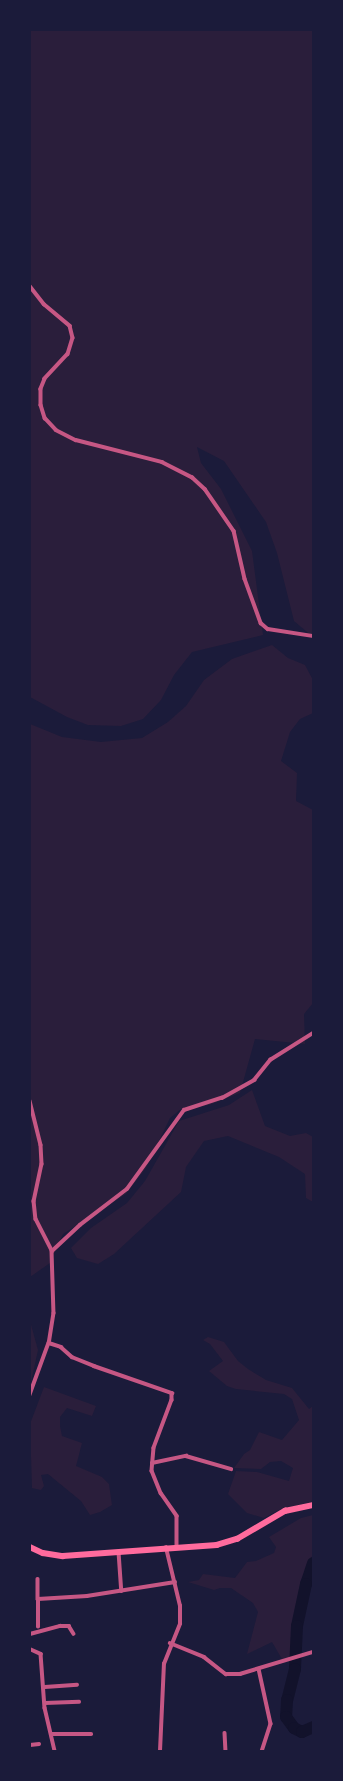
<!DOCTYPE html>
<style>
body{margin:0}
#map{position:relative;width:343px;height:1781px;overflow:hidden;background:#1b1b3a;font-family:"PT Sans",sans-serif}
div>[style]{position:absolute}
.green>*{inset:0;background:#2a1e3b}
.river>*{height:12px;margin:-6px;padding:0 6px;transform-origin:6px;border-radius:6px;background:#12122b}
.minor>*{height:3.5px;margin:-1.75px;padding:0 1.75px;transform-origin:1.75px;border-radius:1.75px;background:#c65784}
.primary>*{height:5.5px;margin:-2.75px;padding:0 2.75px;transform-origin:2.75px;border-radius:2.75px;background:#ff6b9d}
span{translate:-50% -50%;white-space:nowrap;text-align:center;line-height:1.15;-webkit-text-stroke:3px #1b1b3a;paint-order:stroke}
.frame{position:absolute;inset:0;border:31px solid #1b1b3a;pointer-events:none}
</style>
<div id="map">
<div class="green">
<div style="clip-path:polygon(30px 30px,313px 30px,313px 637px,294px 621px,277px 553px,266px 522px,224px 461px,197px 447px,201px 463px,221px 489px,252px 551px,263px 635px,192px 652px,174px 675px,161px 700px,143px 719px,121px 726px,88px 725px,67px 717px,30px 697px)"></div>
<div style="clip-path:polygon(272px 645px,288px 658px,305px 665px,313px 680px,313px 713px,300px 719px,290px 732px,281px 761px,297px 773px,296px 801px,313px 810px,313px 1003px,304px 1014px,305px 1044px,255px 1039px,240px 1093px,209px 1105px,181px 1109px,170px 1118px,146px 1168px,126px 1194px,63px 1234px,50px 1263px,30px 1277px,30px 724px,62px 737px,101px 742px,142px 738px,168px 722px,186px 706px,204px 680px,232px 659px)"></div>
<div style="clip-path:polygon(252px 1090px,265px 1126px,290px 1136px,306px 1133px,313px 1137px,313px 1202px,306px 1198px,305px 1174px,279px 1157px,228px 1136px,204px 1141px,186px 1167px,181px 1192px,114px 1254px,98px 1264px,77px 1258px,71px 1248px,91px 1228px,127px 1203px,145px 1181px,179px 1121px,229px 1105px)"></div>
<div style="clip-path:polygon(30px 1321px,38px 1350px,30px 1387px)"></div>
<div style="clip-path:polygon(208px 1337px,224px 1342px,238px 1361px,248px 1369px,266px 1380px,292px 1388px,309px 1409px,313px 1406px,313px 1502px,283px 1508px,264px 1518px,247px 1513px,228px 1494px,236px 1471px,257px 1472px,289px 1481px,293px 1468px,281px 1461px,270px 1462px,261px 1469px,234px 1468px,244px 1454px,250px 1450px,259px 1432px,282px 1440px,299px 1420px,292px 1399px,284px 1394px,236px 1389px,227px 1386px,209px 1371px,223px 1361px,210px 1344px,203px 1340px)"></div>
<div style="clip-path:polygon(44px 1387px,96px 1406px,92px 1416px,67px 1408px,60px 1417px,60px 1426px,62px 1436px,82px 1443px,76px 1466px,102px 1477px,109px 1484px,112px 1505px,100px 1512px,90px 1515px,81px 1501px,48px 1474px,41px 1475px,44px 1486px,41px 1490px,32px 1488px,30px 1424px)"></div>
<div style="clip-path:polygon(313px 1515px,313px 1554px,301px 1580px,291px 1636px,291px 1658px,282px 1659px,272px 1642px,247px 1654px,258px 1612px,253px 1603px,231px 1588px,220px 1588px,214px 1590px,188px 1582px,199px 1580px,203px 1574px,235px 1578px,247px 1562px,256px 1561px,274px 1553px,276px 1547px,269px 1537px,301px 1518px)"></div>
</div>
<div class="river">
<div style="left:313px;top:1563px;width:22px;rotate:108deg"></div>
<div style="left:306px;top:1584px;width:43px;rotate:102.1deg"></div>
<div style="left:297px;top:1626px;width:43px;rotate:92.7deg"></div>
<div style="left:295px;top:1669px;width:32px;rotate:104deg"></div>
<div style="left:287px;top:1700px;width:17px;rotate:93deg"></div>
<div style="left:286px;top:1717px;width:14px;rotate:54deg"></div>
<div style="left:294px;top:1728px;width:9px;rotate:27deg"></div>
<div style="left:302px;top:1732px;width:12px;rotate:-24deg"></div>
</div>
<div class="minor">
<div style="left:30px;top:286px;width:23px;rotate:52deg"></div>
<div style="left:44px;top:304px;width:34px;rotate:40deg"></div>
<div style="left:70px;top:326px;width:12px;rotate:76deg"></div>
<div style="left:73px;top:338px;width:17px;rotate:107deg"></div>
<div style="left:68px;top:354px;width:34px;rotate:133deg"></div>
<div style="left:45px;top:379px;width:11px;rotate:112deg"></div>
<div style="left:41px;top:389px;width:16px;rotate:90deg"></div>
<div style="left:41px;top:405px;width:14px;rotate:73deg"></div>
<div style="left:45px;top:418px;width:16px;rotate:47deg"></div>
<div style="left:56px;top:430px;width:22px;rotate:27deg"></div>
<div style="left:76px;top:440px;width:89px;rotate:14.3deg"></div>
<div style="left:162px;top:462px;width:34px;rotate:27deg"></div>
<div style="left:192px;top:477px;width:18px;rotate:43deg"></div>
<div style="left:205px;top:489px;width:51px;rotate:55.4deg"></div>
<div style="left:234px;top:531px;width:49px;rotate:77.1deg"></div>
<div style="left:245px;top:579px;width:47px;rotate:70deg"></div>
<div style="left:261px;top:623px;width:9px;rotate:41deg"></div>
<div style="left:268px;top:629px;width:46px;rotate:8.8deg"></div>
<div style="left:30px;top:1101px;width:45px;rotate:76deg"></div>
<div style="left:41px;top:1145px;width:19px;rotate:87deg"></div>
<div style="left:42px;top:1164px;width:38px;rotate:102deg"></div>
<div style="left:34px;top:1201px;width:18px;rotate:84deg"></div>
<div style="left:36px;top:1219px;width:36px;rotate:63deg"></div>
<div style="left:52px;top:1251px;width:62px;rotate:88.2deg"></div>
<div style="left:54px;top:1313px;width:30px;rotate:99deg"></div>
<div style="left:49px;top:1343px;width:55px;rotate:110.1deg"></div>
<div style="left:52px;top:1251px;width:38px;rotate:-43deg"></div>
<div style="left:80px;top:1225px;width:59px;rotate:-37.5deg"></div>
<div style="left:127px;top:1189px;width:97px;rotate:-54.2deg"></div>
<div style="left:184px;top:1110px;width:40px;rotate:-18deg"></div>
<div style="left:222px;top:1098px;width:37px;rotate:-29deg"></div>
<div style="left:254px;top:1080px;width:26px;rotate:-51deg"></div>
<div style="left:270px;top:1060px;width:51px;rotate:-32.1deg"></div>
<div style="left:49px;top:1343px;width:13px;rotate:18deg"></div>
<div style="left:61px;top:1347px;width:15px;rotate:42deg"></div>
<div style="left:72px;top:1357px;width:24px;rotate:22deg"></div>
<div style="left:94px;top:1366px;width:83px;rotate:19.1deg"></div>
<div style="left:172px;top:1393px;width:7px;rotate:90deg"></div>
<div style="left:172px;top:1400px;width:51px;rotate:110.6deg"></div>
<div style="left:154px;top:1448px;width:23px;rotate:95deg"></div>
<div style="left:152px;top:1471px;width:24px;rotate:68deg"></div>
<div style="left:161px;top:1493px;width:28px;rotate:55deg"></div>
<div style="left:177px;top:1516px;width:31px;rotate:90deg"></div>
<div style="left:152px;top:1463px;width:35px;rotate:-12deg"></div>
<div style="left:186px;top:1456px;width:47px;rotate:16.1deg"></div>
<div style="left:119px;top:1552px;width:39px;rotate:86deg"></div>
<div style="left:38px;top:1579px;width:20px;rotate:90deg"></div>
<div style="left:38px;top:1627px;width:28px;rotate:-90deg"></div>
<div style="left:38px;top:1599px;width:49px;rotate:-3.5deg"></div>
<div style="left:87px;top:1596px;width:89px;rotate:-9deg"></div>
<div style="left:30px;top:1634px;width:31px;rotate:-15deg"></div>
<div style="left:60px;top:1626px;width:9px"></div>
<div style="left:69px;top:1626px;width:9px;rotate:58deg"></div>
<div style="left:170px;top:1643px;width:37px;rotate:22deg"></div>
<div style="left:204px;top:1657px;width:28px;rotate:38deg"></div>
<div style="left:226px;top:1674px;width:14px"></div>
<div style="left:240px;top:1674px;width:76px;rotate:-16.8deg"></div>
<div style="left:30px;top:1649px;width:12px;rotate:24deg"></div>
<div style="left:41px;top:1654px;width:54px;rotate:85.8deg"></div>
<div style="left:45px;top:1708px;width:44px;rotate:76.9deg"></div>
<div style="left:259px;top:1669px;width:56px;rotate:77.7deg"></div>
<div style="left:271px;top:1724px;width:28px;rotate:108deg"></div>
<div style="left:45px;top:1687px;width:32px;rotate:-4deg"></div>
<div style="left:45px;top:1703px;width:34px;rotate:-2deg"></div>
<div style="left:225px;top:1733px;width:18px;rotate:87deg"></div>
<div style="left:52px;top:1734px;width:39px"></div>
<div style="left:30px;top:1745px;width:9px;rotate:-6deg"></div>
<div style="left:160px;top:1751px;width:87px;rotate:-87.4deg"></div>
<div style="left:164px;top:1664px;width:43px;rotate:-68.2deg"></div>
<div style="left:180px;top:1624px;width:18px;rotate:-90deg"></div>
<div style="left:180px;top:1606px;width:60px;rotate:-103.6deg"></div>
</div>
<div class="primary">
<div style="left:30px;top:1547px;width:14px;rotate:25deg"></div>
<div style="left:43px;top:1553px;width:20px;rotate:9deg"></div>
<div style="left:63px;top:1556px;width:154px;rotate:-4.1deg"></div>
<div style="left:217px;top:1545px;width:21px;rotate:-17deg"></div>
<div style="left:237px;top:1539px;width:56px;rotate:-30.3deg"></div>
<div style="left:285px;top:1511px;width:29px;rotate:-12deg"></div>
</div>
<div class="frame"></div>
</div>
